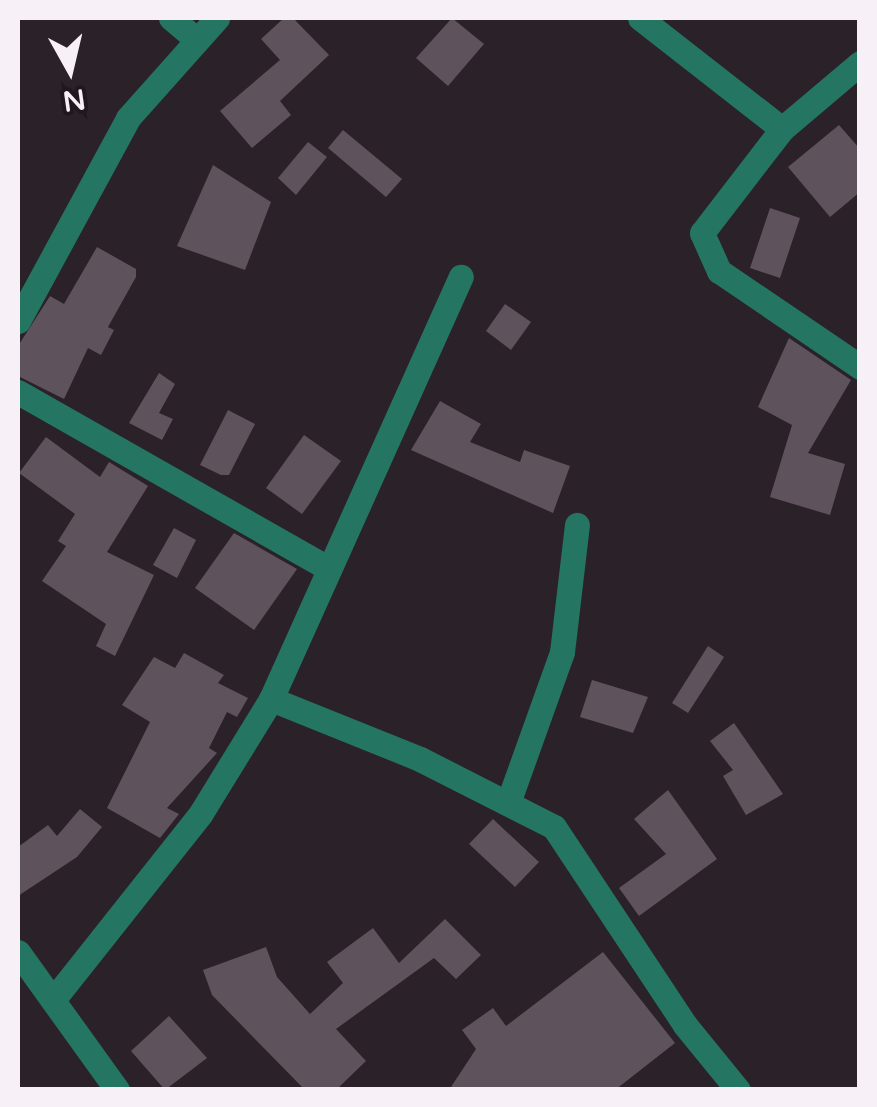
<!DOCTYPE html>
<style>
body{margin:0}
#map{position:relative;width:877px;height:1107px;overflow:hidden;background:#2a2129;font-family:"Varela Round",sans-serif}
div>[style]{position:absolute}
.building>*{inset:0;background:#5e535d}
.street>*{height:25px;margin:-12.5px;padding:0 12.5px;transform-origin:12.5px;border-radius:12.5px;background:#247562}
span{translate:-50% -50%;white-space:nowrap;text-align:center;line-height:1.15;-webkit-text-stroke:10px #201720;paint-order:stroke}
.frame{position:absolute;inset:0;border:20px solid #f7f1f7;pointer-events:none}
.north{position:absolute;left:20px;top:20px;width:100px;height:100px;-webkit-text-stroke:8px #201720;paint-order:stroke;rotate:172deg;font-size:28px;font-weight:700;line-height:40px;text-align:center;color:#f7f1f7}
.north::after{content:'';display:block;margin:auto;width:35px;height:45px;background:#f7f1f7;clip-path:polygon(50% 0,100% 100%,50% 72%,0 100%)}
</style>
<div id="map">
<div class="building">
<div style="clip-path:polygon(284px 18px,293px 18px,329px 55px,280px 101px,291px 115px,252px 148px,220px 111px,280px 60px,261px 39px)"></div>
<div style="clip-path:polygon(452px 18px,484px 44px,448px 86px,416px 58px)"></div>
<div style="clip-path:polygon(839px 125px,860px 149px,860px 192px,830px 217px,788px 167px)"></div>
<div style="clip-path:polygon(343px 130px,402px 179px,386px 197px,328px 148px)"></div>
<div style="clip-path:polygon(308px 142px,327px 157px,296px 195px,278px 178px)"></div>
<div style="clip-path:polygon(213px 165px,271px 202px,245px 270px,177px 246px)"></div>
<div style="clip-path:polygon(770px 208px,800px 218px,780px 278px,750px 268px)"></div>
<div style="clip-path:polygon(97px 247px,136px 269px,136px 277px,108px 327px,114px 330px,101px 355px,88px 348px,64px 399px,18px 376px,18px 346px,50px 296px,64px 304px)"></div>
<div style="clip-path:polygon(505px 304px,531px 322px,511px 350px,486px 331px)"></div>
<div style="clip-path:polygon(789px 338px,851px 380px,808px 453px,845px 464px,830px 515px,770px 497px,792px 425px,758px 407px)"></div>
<div style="clip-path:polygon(159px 373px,175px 384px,159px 413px,173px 419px,162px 440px,129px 423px)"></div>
<div style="clip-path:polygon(440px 401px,481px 424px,470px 442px,520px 462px,524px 450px,570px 466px,553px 513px,411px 450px)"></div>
<div style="clip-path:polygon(228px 410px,255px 424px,229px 475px,221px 475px,200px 465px)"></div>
<div style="clip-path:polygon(304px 435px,341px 461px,302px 514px,266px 488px)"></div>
<div style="clip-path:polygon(46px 437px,100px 477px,109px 462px,148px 486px,107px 552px,154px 575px,115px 656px,96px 646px,106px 624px,42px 581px,66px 546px,58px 541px,75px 514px,19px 473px)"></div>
<div style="clip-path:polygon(174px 528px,196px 540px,177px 578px,153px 565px)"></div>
<div style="clip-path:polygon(234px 533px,297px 569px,254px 630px,195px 588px)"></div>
<div style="clip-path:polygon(708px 646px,724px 657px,688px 713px,672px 703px)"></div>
<div style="clip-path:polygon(184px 653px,224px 675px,218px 683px,248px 698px,237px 717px,227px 712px,209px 748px,217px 753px,167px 808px,179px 814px,160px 838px,107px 808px,150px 722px,122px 705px,154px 657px,175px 668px)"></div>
<div style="clip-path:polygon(592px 680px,648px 697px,633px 733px,580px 717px)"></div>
<div style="clip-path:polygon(734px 723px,783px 794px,746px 815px,723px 776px,733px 770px,710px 741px)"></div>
<div style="clip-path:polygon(668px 790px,717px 859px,639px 916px,619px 888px,666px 854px,634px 819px)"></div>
<div style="clip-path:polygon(80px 809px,102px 827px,77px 857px,18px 896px,18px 847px,48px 825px,57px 836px)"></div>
<div style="clip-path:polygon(493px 819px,539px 862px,515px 887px,469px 844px)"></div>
<div style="clip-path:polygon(445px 919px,481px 955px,456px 979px,434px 958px,336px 1029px,366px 1061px,336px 1090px,305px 1090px,212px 995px,203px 970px,266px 947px,277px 977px,310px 1014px,343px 983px,327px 962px,373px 928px,399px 963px)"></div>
<div style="clip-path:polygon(603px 952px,675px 1043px,615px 1090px,449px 1090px,476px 1049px,462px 1030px,493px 1008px,506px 1026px)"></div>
<div style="clip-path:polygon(169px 1016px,207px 1058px,165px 1090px,131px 1051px)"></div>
</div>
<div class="street">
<div style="left:171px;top:18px;width:33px;rotate:40deg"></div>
<div style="left:640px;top:18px;width:180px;rotate:38deg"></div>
<div style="left:860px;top:63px;width:102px;rotate:139.8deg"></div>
<div style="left:782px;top:129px;width:131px;rotate:127.6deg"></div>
<div style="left:702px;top:233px;width:42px;rotate:65.9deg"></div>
<div style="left:719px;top:271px;width:171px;rotate:34.2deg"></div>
<div style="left:18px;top:321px;width:231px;rotate:-61.5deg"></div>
<div style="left:128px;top:118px;width:134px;rotate:-48.3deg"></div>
<div style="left:18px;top:392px;width:358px;rotate:29.6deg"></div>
<div style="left:271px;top:699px;width:161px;rotate:21.9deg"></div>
<div style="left:420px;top:759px;width:150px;rotate:26.9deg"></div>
<div style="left:554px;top:827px;width:237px;rotate:56.5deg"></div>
<div style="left:685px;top:1025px;width:84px;rotate:50.8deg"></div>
<div style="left:508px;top:803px;width:160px;rotate:-70.3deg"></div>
<div style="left:562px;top:652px;width:128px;rotate:-83.3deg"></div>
<div style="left:18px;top:952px;width:170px;rotate:54.3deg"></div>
<div style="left:53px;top:1000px;width:238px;rotate:-51.6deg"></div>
<div style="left:201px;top:813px;width:134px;rotate:-58.4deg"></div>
<div style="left:271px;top:699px;width:463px;rotate:-65.8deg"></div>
</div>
<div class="frame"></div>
<div class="north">N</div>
</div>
